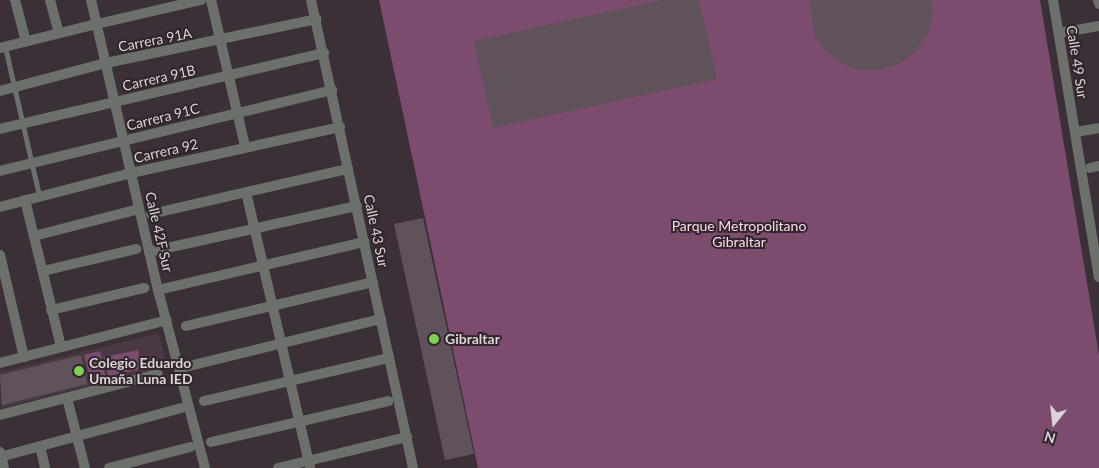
<!DOCTYPE html>
<meta charset="utf-8">
<style>
body{margin:0}
#map{position:relative;width:1099px;height:468px;overflow:hidden;background:#3b2f38;font-family:Lato,sans-serif}
div>[style]{position:absolute}
.built>*{inset:0;background:#4a3945}
.green>*{inset:0;background:#7c4c6e}
.building>*{inset:0;background:#60525b}
.service>*{height:5px;margin:-2.5px;padding:0 2.5px;transform-origin:2.5px;border-radius:2.5px;background:#6c706a}
.minor>*{height:10px;margin:-5px;padding:0 5px;transform-origin:5px;border-radius:5px;background:#6c706a}
.tertiary>*{height:10px;margin:-5px;padding:0 5px;transform-origin:5px;border-radius:5px;background:#6c706a}
.dots>*{width:14px;height:14px;translate:-50% -50%;box-sizing:border-box;border:2px solid #31262d;border-radius:50%}
span{translate:-50% -50%;white-space:nowrap;text-align:center;line-height:1.15;-webkit-text-stroke:4px #31262d;paint-order:stroke}
.street-label{font-size:14px;color:#dbd3d8}
.park-label{font-size:14px;color:#fad9ef}
.poi-label{font-size:14px;color:#dbd3d8;font-weight:700}
.left{translate:0 -50%;text-align:left}
.north{position:absolute;left:1029px;top:398px;width:50px;height:50px;-webkit-text-stroke:4px #31262d;paint-order:stroke;rotate:196deg;font-size:14px;font-weight:700;line-height:20px;text-align:center;color:#dbd3d8}
.north::after{content:'';display:block;margin:auto;width:18px;height:22px;background:#dbd3d8;clip-path:polygon(50% 0,100% 100%,50% 72%,0 100%)}
</style>
<div id="map">
<div class="built">
<div style="clip-path:polygon(159px 333px,167px 367px,1px 408px,0 372px)"></div>
</div>
<div class="green">
<div style="clip-path:polygon(379px 0,1040px 0,1099px 355px,1099px 468px,478px 468px)"></div>
<div style="clip-path:polygon(138px 350px,142px 369px,108px 376px,104px 357px)"></div>
<div style="clip-path:polygon(100px 351px,106px 378px,91px 382px,84px 355px)"></div>
</div>
<div class="building">
<div style="clip-path:polygon(662px 0,699px 0,717px 79px,493px 128px,474px 41px)"></div>
<div style="clip-path:polygon(810px 0,931px 0,933px 12px,928px 33px,916px 51px,899px 64px,879px 70px,859px 70px,841px 63px,825px 51px,814px 35px)"></div>
<div style="clip-path:polygon(423px 218px,474px 454px,445px 460px,394px 224px)"></div>
<div style="clip-path:polygon(81px 355px,87px 384px,2px 405px,0 375px)"></div>
</div>
<div class="service">
<div style="left:5px;top:47px;width:153px;rotate:77.1deg"></div>
</div>
<div class="minor">
<div style="left:15px;top:0;width:43px;rotate:75.3deg"></div>
<div style="left:50px;top:0;width:34px;rotate:75deg"></div>
<div style="left:211px;top:0;width:150px;rotate:76.9deg"></div>
<div style="left:311px;top:0;width:479px;rotate:77.7deg"></div>
<div style="left:1098px;top:0;width:4px;rotate:76deg"></div>
<div style="left:97px;top:24px;width:107px;rotate:-13deg"></div>
<div style="left:1059px;top:33px;width:41px;rotate:-9.9deg"></div>
<div style="left:0;top:91px;width:110px;rotate:-14.8deg"></div>
<div style="left:106px;top:63px;width:215px;rotate:-11.8deg"></div>
<div style="left:0;top:129px;width:333px;rotate:-13.2deg"></div>
<div style="left:1075px;top:132px;width:24px;rotate:-9deg"></div>
<div style="left:1090px;top:168px;width:9px;rotate:-13deg"></div>
<div style="left:0;top:171px;width:342px;rotate:-13.7deg"></div>
<div style="left:246px;top:192px;width:283px;rotate:76.9deg"></div>
<div style="left:25px;top:200px;width:151px;rotate:76.2deg"></div>
<div style="left:0;top:207px;width:135px;rotate:-14.5deg"></div>
<div style="left:131px;top:173px;width:214px;rotate:-12.4deg"></div>
<div style="left:151px;top:214px;width:202px;rotate:-12.9deg"></div>
<div style="left:34px;top:236px;width:108px;rotate:-14.4deg"></div>
<div style="left:149px;top:252px;width:213px;rotate:-12.5deg"></div>
<div style="left:0;top:255px;width:105px;rotate:76.8deg"></div>
<div style="left:43px;top:271px;width:96px;rotate:-13.3deg"></div>
<div style="left:158px;top:290px;width:212px;rotate:-13.1deg"></div>
<div style="left:51px;top:310px;width:96px;rotate:-13.3deg"></div>
<div style="left:186px;top:326px;width:192px;rotate:-13.2deg"></div>
<div style="left:0;top:363px;width:172px;rotate:-14.4deg"></div>
<div style="left:181px;top:368px;width:206px;rotate:-13.8deg"></div>
<div style="left:67px;top:398px;width:72px;rotate:75.6deg"></div>
<div style="left:204px;top:401px;width:190px;rotate:-13.1deg"></div>
<div style="left:0;top:415px;width:163px;rotate:-14.5deg"></div>
<div style="left:211px;top:442px;width:182px;rotate:-13deg"></div>
<div style="left:40px;top:446px;width:23px;rotate:77deg"></div>
<div style="left:0;top:457px;width:188px;rotate:-15.1deg"></div>
<div style="left:109px;top:468px;width:84px;rotate:-14.5deg"></div>
<div style="left:278px;top:468px;width:133px;rotate:-13.5deg"></div>
</div>
<div class="tertiary">
<div style="left:91px;top:0;width:298px;rotate:77deg"></div>
<div style="left:158px;top:290px;width:184px;rotate:75.2deg"></div>
<div style="left:1053px;top:0;width:281px;rotate:80.6deg"></div>
<div style="left:0;top:48px;width:100px;rotate:-13.9deg"></div>
<div style="left:0;top:452px;width:16px;rotate:76deg"></div>
</div>
<div class="dots">
<div style="left:434px;top:339px;background:#7dd154"></div>
<div style="left:79px;top:371px;background:#7dd154"></div>
</div>
<div class="street-label">
<span style="left:155px;top:40px;rotate:-11deg">Carrera 91A</span>
<span style="left:1077px;top:62px;rotate:81deg">Calle 49 Sur</span>
<span style="left:159px;top:78px;rotate:-13deg">Carrera 91B</span>
<span style="left:163px;top:117px;rotate:-14deg">Carrera 91C</span>
<span style="left:166px;top:151px;rotate:-13deg">Carrera 92</span>
<span style="left:376px;top:231px;rotate:78deg">Calle 43 Sur</span>
<span style="left:159px;top:232px;rotate:77deg">Calle 42F Sur</span>
</div>
<div class="park-label">
<span style="left:739px;top:234px">Parque Metropolitano<br>Gibraltar</span>
</div>
<div class="poi-label">
<span class="left" style="left:445px;top:339px">Gibraltar</span>
<span class="left" style="left:89px;top:371px">Colegio Eduardo<br>Umaña Luna IED</span>
</div>
<div class="north">N</div>
</div>
